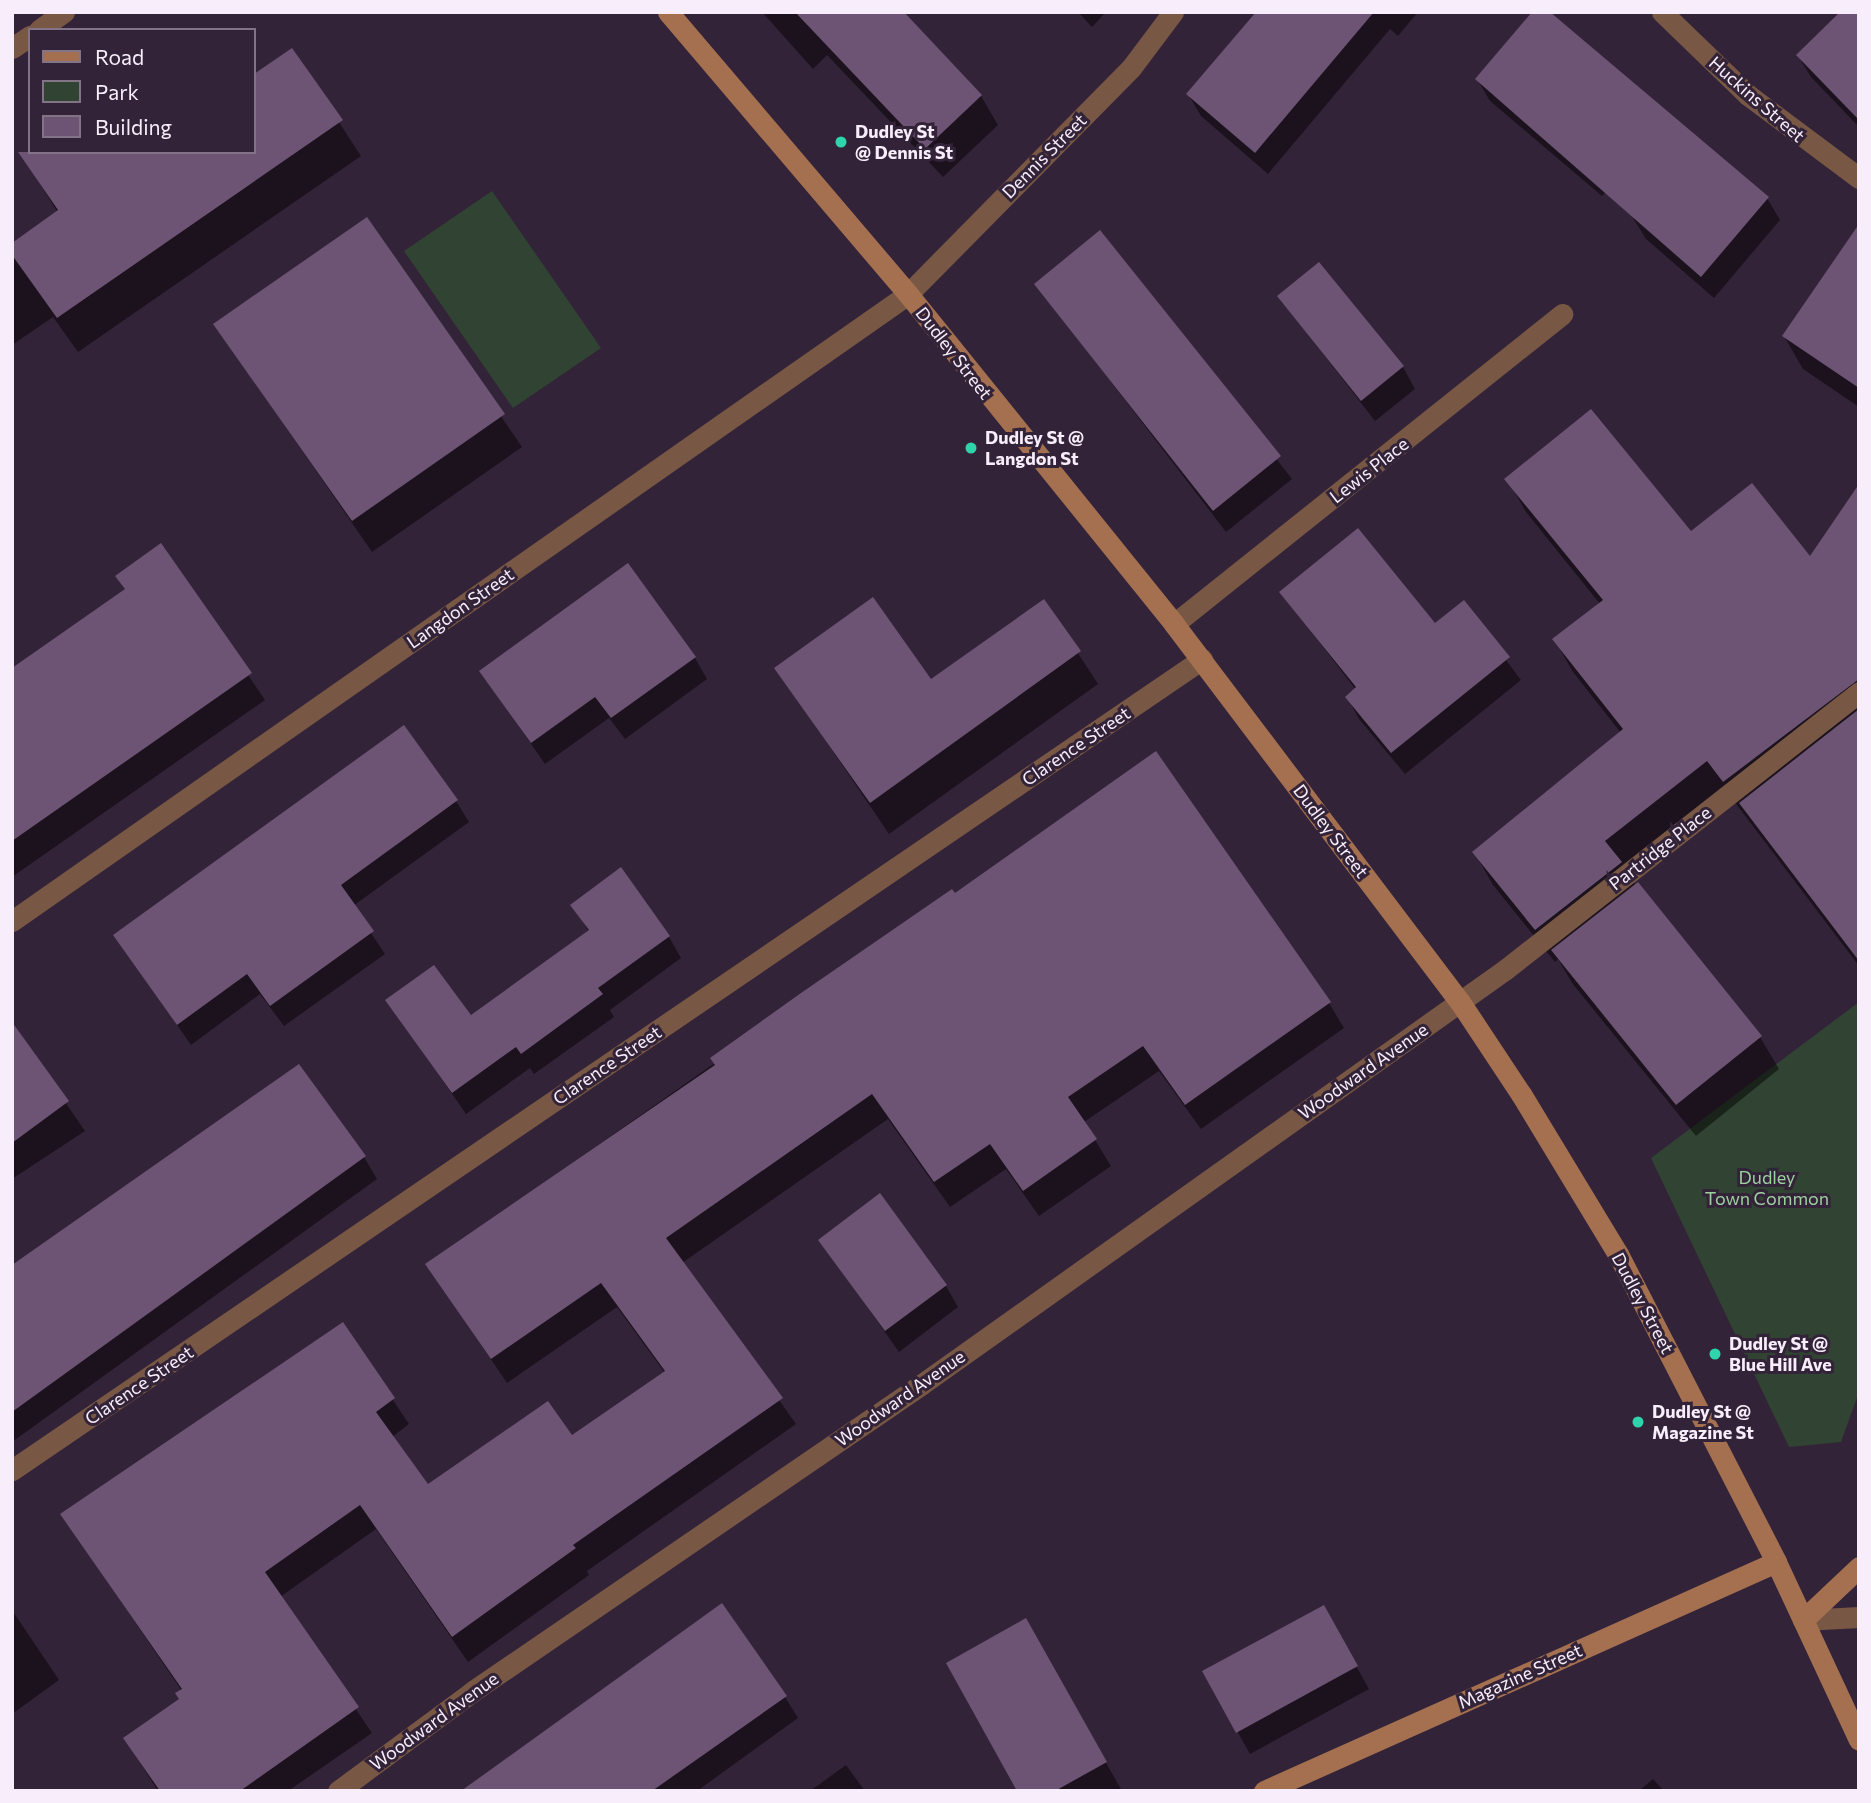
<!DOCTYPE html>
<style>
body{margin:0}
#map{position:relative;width:1871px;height:1803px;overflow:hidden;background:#332338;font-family:Commissioner,sans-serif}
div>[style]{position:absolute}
.green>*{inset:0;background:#314332}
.shadow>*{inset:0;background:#0007}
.building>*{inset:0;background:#6d5474}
.street>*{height:21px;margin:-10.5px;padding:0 10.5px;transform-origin:10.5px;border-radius:10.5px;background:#785844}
.secondary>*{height:21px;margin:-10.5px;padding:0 10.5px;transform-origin:10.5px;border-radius:10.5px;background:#a47050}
.dots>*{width:19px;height:19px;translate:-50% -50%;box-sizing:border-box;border:4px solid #332338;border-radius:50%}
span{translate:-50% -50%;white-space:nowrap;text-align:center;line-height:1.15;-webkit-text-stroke:6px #332338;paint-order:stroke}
.street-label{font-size:18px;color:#f8eefb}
.poi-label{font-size:18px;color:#f8eefb;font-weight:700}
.left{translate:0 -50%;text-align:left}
.park-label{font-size:18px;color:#9cd09e}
.frame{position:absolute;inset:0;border:14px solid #f8eefb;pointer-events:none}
.legend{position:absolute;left:28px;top:28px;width:228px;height:126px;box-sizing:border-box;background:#332338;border:2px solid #827486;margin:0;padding:9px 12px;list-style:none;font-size:21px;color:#f8eefb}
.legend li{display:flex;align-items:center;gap:14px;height:35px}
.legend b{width:35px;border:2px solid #827486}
</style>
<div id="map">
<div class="green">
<div style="clip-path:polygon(492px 191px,601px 348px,513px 408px,404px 251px)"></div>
<div style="clip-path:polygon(1859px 1002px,1859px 1392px,1841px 1442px,1789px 1447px,1651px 1158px)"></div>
</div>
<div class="shadow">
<div style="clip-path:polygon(762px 12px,902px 12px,981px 96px,998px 125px,943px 177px,827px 55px,813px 69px)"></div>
<div style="clip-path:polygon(1078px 12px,1106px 12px,1092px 27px)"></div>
<div style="clip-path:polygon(1259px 12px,1418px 12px,1398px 36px,1390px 29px,1268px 174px,1201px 116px,1188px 94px)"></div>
<div style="clip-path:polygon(1859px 12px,1859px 127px,1811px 77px,1798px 56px)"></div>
<div style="clip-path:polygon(292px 50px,361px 156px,78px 352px,53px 317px,12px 345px,12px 245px,58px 213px,27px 163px,254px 152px,254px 76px)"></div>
<div style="clip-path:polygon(1477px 79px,1664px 123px,1602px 196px,1490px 101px)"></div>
<div style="clip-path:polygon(1706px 146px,1767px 198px,1780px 220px,1714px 298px,1646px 239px,1633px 218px)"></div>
<div style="clip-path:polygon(366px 219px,522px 447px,372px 552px,215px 324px)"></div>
<div style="clip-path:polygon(1100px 232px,1292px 479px,1226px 532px,1036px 284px)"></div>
<div style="clip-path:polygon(1859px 257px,1859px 407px,1803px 369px,1784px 336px)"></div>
<div style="clip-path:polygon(1279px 297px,1403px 367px,1415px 389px,1375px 421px)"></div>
<div style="clip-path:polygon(1507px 479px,1691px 533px,1810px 559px,1859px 487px,1859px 692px,1848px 673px,1859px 699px,1859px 966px,1727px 792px,1626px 873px,1760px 1037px,1779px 1069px,1696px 1136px,1572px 983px,1558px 959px,1555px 962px,1493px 885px,1474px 852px,1621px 733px,1573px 672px,1554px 639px,1600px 604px,1526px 512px)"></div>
<div style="clip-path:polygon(161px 546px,265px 700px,12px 877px,12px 702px,126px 591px,117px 576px)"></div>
<div style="clip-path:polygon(1281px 592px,1435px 626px,1463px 603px,1521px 680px,1405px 774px,1359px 719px,1347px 697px,1356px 690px)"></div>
<div style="clip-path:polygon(1044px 601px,1098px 684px,889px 834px,777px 669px,931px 682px)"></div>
<div style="clip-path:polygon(695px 658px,707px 679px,625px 739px,609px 718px,545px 764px,481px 672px)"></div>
<div style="clip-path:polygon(456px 801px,469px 822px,353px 906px,385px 954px,284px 1026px,260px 994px,191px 1045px,115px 936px)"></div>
<div style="clip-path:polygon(954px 895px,1329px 1003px,1344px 1028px,1201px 1129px,1159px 1071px,1084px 1122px,1111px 1166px,1039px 1216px,1006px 1169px,950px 1207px,888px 1119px,682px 1263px,796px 1424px,587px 1571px,589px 1575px,468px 1662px,376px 1529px,280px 1597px,372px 1733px,288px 1791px,158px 1791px,125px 1739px,181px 1700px,182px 1691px,62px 1515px,342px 1324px,409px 1424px,392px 1437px,428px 1487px,571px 1437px,665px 1373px,617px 1307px,507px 1383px,427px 1265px)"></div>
<div style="clip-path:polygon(573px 905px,669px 937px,681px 958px,610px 1010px,614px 1017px,534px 1074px,530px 1068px,466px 1114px,388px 1001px,470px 1018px,589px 932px)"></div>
<div style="clip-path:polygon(12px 1025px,85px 1131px,12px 1179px)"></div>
<div style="clip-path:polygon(364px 1157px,377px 1179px,12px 1442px,12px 1270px)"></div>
<div style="clip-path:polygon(820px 1240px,946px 1286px,958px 1307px,899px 1352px)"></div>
<div style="clip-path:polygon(1323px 1607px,1369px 1689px,1250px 1754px,1204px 1672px)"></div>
<div style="clip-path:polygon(12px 1610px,59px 1680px,12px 1714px)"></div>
<div style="clip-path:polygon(1025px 1620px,1122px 1791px,1019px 1791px)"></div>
<div style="clip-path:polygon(785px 1697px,798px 1718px,697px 1791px,466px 1791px)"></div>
<div style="clip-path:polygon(846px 1765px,865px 1791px,810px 1791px)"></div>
<div style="clip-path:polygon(1653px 1779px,1664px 1791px,1639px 1791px)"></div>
</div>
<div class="building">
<div style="clip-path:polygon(795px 12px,904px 12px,982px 95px,925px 149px)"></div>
<div style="clip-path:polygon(1256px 12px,1374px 12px,1255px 153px,1186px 94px)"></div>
<div style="clip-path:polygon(1532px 12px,1550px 12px,1769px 197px,1701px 277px,1475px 79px)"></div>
<div style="clip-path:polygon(1840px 12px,1859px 12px,1859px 120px,1796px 55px)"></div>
<div style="clip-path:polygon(292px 48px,343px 120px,57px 318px,12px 255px,12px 243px,58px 210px,18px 152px,254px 152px,254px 74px)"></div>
<div style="clip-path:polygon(367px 217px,505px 414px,352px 521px,213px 324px)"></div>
<div style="clip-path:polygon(1859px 224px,1859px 388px,1782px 336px)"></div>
<div style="clip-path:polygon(1100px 230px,1281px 456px,1213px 511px,1034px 284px)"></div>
<div style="clip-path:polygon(1319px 262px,1404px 366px,1361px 401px,1277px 296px)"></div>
<div style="clip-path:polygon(1591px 409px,1691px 531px,1752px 483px,1810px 556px,1859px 484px,1859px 679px,1723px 782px,1707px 761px,1605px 841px,1622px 862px,1535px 930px,1472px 852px,1623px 729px,1552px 639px,1603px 600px,1504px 479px)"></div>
<div style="clip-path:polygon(1358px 528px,1435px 623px,1464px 600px,1510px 657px,1391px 753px,1345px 697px,1356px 687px,1279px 592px)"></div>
<div style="clip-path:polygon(161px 543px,252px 673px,12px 841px,12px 668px,125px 589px,115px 576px)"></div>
<div style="clip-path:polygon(628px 563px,696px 657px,611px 718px,595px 697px,531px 743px,479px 671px)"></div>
<div style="clip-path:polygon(873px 597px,931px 679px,1044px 599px,1081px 651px,870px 803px,774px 668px)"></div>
<div style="clip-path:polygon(1859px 709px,1859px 961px,1739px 803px)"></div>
<div style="clip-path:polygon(404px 725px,458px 800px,341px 885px,374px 931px,270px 1006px,247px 974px,177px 1025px,113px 935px)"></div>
<div style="clip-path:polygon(1156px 751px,1331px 1002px,1185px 1105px,1143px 1046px,1068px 1097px,1097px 1139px,1023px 1191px,990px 1144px,934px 1182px,872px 1094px,666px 1238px,783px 1398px,573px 1545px,576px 1548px,452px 1637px,360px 1505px,265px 1572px,359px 1707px,240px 1791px,160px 1791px,123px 1738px,179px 1699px,175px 1693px,182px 1689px,60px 1514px,343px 1322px,395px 1398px,376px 1412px,428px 1484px,548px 1401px,572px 1435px,665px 1371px,601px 1283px,491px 1359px,425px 1264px,715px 1065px,710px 1058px,801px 993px,952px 889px,955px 893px)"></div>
<div style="clip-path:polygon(621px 867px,670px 936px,598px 988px,603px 994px,521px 1054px,516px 1047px,452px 1093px,385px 1000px,434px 965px,471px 1015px,589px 930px,570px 905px)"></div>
<div style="clip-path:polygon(1638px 882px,1762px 1036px,1676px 1105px,1551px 950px)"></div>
<div style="clip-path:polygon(12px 1022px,69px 1101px,12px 1143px)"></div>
<div style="clip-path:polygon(299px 1064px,366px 1156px,12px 1412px,12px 1265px)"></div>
<div style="clip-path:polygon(880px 1193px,947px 1285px,885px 1331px,818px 1240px)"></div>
<div style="clip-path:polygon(722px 1603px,787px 1696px,652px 1791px,461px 1791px)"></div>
<div style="clip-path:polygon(1324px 1605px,1358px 1666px,1236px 1733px,1202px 1671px)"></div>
<div style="clip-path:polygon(1026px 1618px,1107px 1762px,1055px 1791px,1017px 1791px,946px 1663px)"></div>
</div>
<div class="street">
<div style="left:1662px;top:12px;width:120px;rotate:44deg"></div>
<div style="left:1748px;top:95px;width:139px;rotate:36.8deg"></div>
<div style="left:39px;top:30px;width:31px;rotate:-36deg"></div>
<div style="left:12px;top:48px;width:22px;rotate:-34deg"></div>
<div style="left:1174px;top:624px;width:497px;rotate:-38.6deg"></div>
<div style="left:12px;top:921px;width:1094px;rotate:-34.98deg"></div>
<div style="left:908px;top:294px;width:317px;rotate:-45.4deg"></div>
<div style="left:1131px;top:68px;width:70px;rotate:-53.1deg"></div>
<div style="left:12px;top:1470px;width:1440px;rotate:-34.27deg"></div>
<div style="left:1803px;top:1620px;width:56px;rotate:-3.1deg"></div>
<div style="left:338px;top:1791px;width:168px;rotate:-36.5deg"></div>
<div style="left:473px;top:1691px;width:544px;rotate:-34.36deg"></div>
<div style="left:922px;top:1384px;width:716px;rotate:-35.4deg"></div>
<div style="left:1506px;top:969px;width:449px;rotate:-38.1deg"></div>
</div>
<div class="secondary">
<div style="left:668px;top:12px;width:370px;rotate:49.6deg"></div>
<div style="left:908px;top:294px;width:424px;rotate:51.1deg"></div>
<div style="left:1174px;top:624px;width:474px;rotate:52.9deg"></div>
<div style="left:1460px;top:1002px;width:110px;rotate:56.5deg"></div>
<div style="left:1521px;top:1094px;width:187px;rotate:58.8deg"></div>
<div style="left:1618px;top:1254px;width:346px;rotate:62.8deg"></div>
<div style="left:1776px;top:1562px;width:196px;rotate:65deg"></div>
<div style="left:1803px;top:1620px;width:77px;rotate:-43.4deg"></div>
<div style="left:1264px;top:1791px;width:561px;rotate:-24.1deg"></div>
</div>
<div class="dots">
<div style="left:841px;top:142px;background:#2ed4aa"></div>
<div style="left:971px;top:448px;background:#2ed4aa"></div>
<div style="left:1715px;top:1354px;background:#2ed4aa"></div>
<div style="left:1638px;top:1422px;background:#2ed4aa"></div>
</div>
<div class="street-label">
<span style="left:1757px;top:99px;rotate:41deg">Huckins Street</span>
<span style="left:1044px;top:156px;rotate:-45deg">Dennis Street</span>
<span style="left:954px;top:353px;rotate:52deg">Dudley Street</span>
<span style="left:1369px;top:470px;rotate:-38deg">Lewis Place</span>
<span style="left:460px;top:608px;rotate:-35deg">Langdon Street</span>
<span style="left:1076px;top:746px;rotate:-34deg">Clarence Street</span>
<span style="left:1331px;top:831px;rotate:53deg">Dudley Street</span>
<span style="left:1660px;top:848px;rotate:-38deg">Partridge Place</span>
<span style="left:607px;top:1065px;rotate:-34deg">Clarence Street</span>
<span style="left:1363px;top:1071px;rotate:-35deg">Woodward Avenue</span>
<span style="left:1643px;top:1303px;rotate:62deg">Dudley Street</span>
<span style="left:139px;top:1385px;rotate:-34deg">Clarence Street</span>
<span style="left:900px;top:1398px;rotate:-35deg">Woodward Avenue</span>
<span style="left:1520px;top:1676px;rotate:-24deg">Magazine Street</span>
<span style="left:434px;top:1721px;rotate:-36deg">Woodward Avenue</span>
</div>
<div class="poi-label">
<span class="left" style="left:855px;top:142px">Dudley St<br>@ Dennis St</span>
<span class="left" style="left:985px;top:448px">Dudley St @<br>Langdon St</span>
<span class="left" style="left:1729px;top:1354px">Dudley St @<br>Blue Hill Ave</span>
<span class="left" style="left:1652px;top:1422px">Dudley St @<br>Magazine St</span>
</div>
<div class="park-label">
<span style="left:1767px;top:1188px">Dudley<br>Town Common</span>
</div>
<div class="frame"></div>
<ul class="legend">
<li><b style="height:9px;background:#a47050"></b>Road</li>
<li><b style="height:19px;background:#314332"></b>Park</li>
<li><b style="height:19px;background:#6d5474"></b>Building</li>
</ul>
</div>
